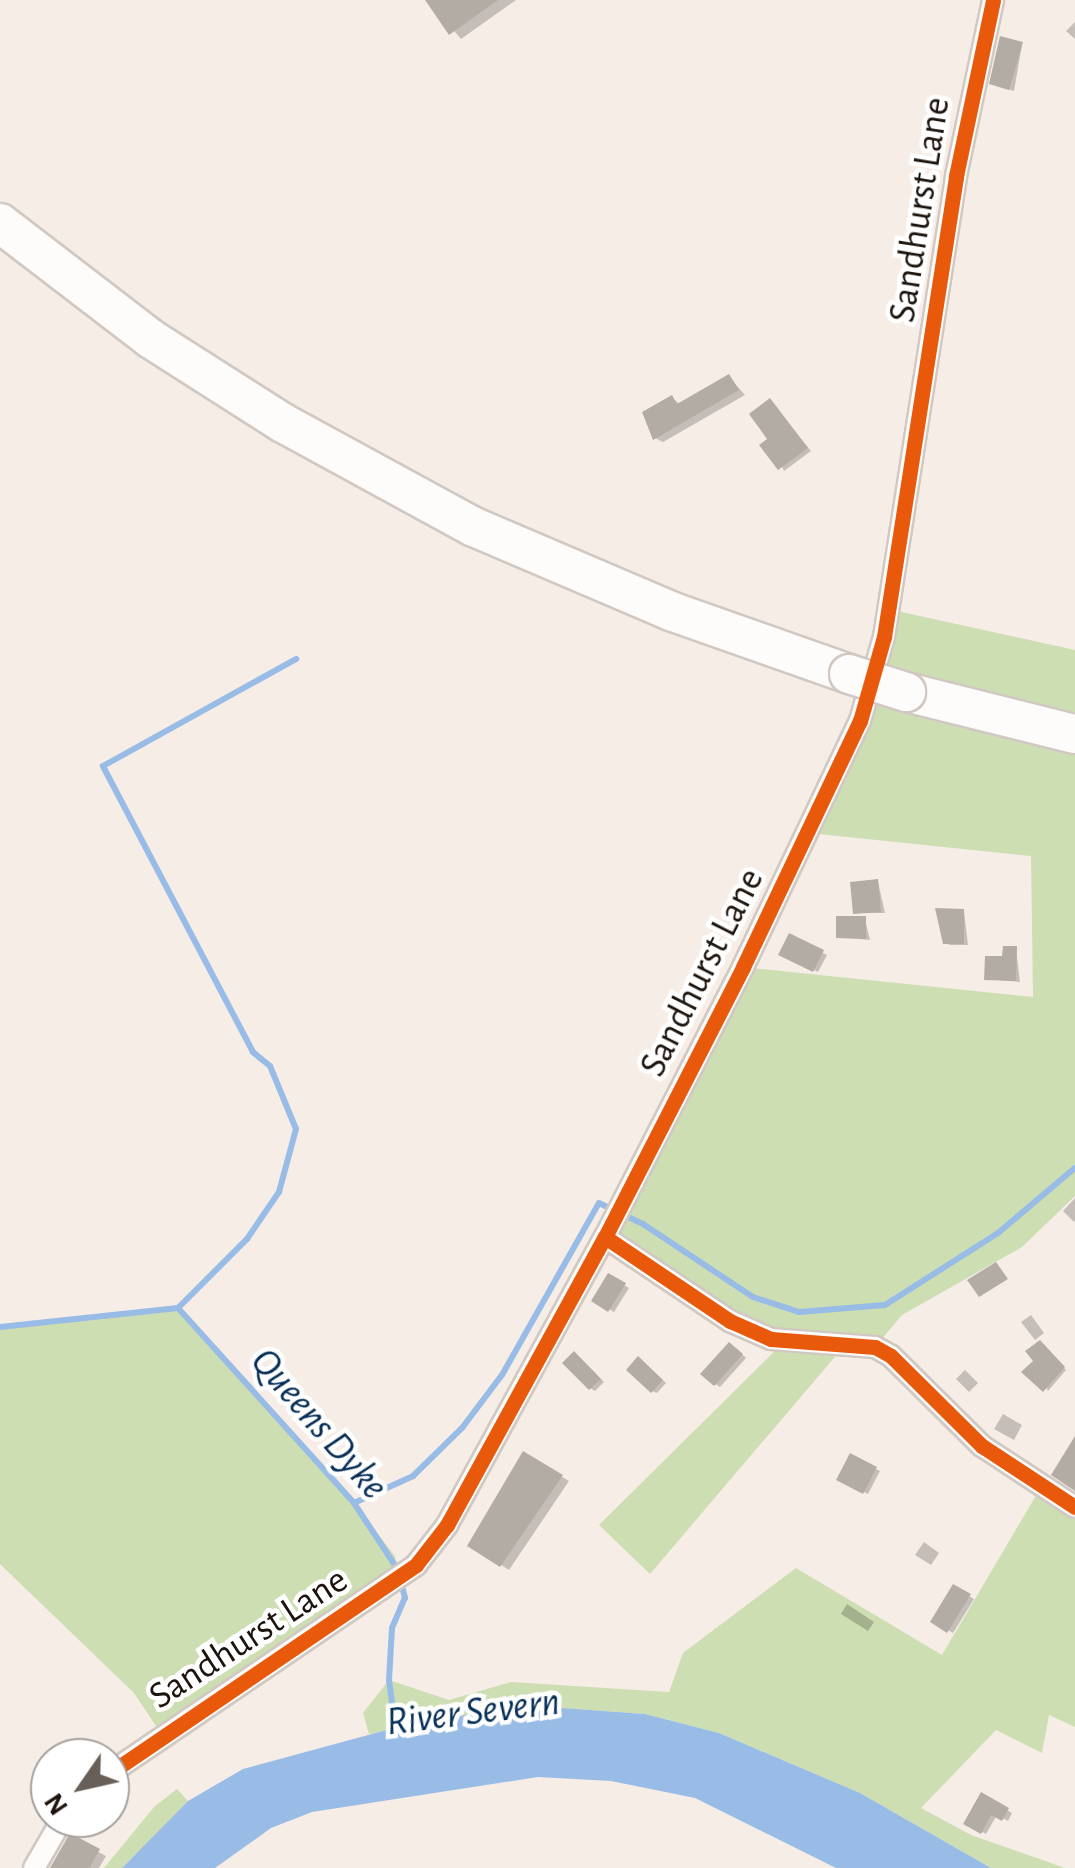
<!DOCTYPE html>
<style>
body{margin:0}
#map{position:relative;width:1075px;height:1868px;overflow:hidden;background:#f6ede7;font-family:"Alegreya Sans",sans-serif}
div>[style]{position:absolute}
.green>*{inset:0;background:#cddeb3}
.water>*{inset:0;background:#98bce6}
.shadow>*{inset:0;background:#0003}
.stream>*{height:6px;margin:-3px;padding:0 3px;transform-origin:3px;border-radius:3px;background:#98bce6}
.building>*{inset:0;background:#b3aca5}
.roads{filter:drop-shadow(2px 0 #d1c8c2) drop-shadow(-2px 0 #d1c8c2) drop-shadow(0 2px #d1c8c2) drop-shadow(0 -2px #d1c8c2)}
.street>*{height:20px;margin:-10px;padding:0 10px;transform-origin:10px;border-radius:10px;background:#fefcfb}
.highway>*{height:38px;margin:-19px;padding:0 19px;transform-origin:19px;border-radius:19px;background:#fefcfb}
.bridges{filter:drop-shadow(2px 0 #d1c8c2) drop-shadow(-2px 0 #d1c8c2) drop-shadow(0 2px #d1c8c2) drop-shadow(0 -2px #d1c8c2)}
.highway-bridge>*{height:38px;margin:-19px;padding:0 19px;transform-origin:19px;border-radius:19px;background:#fefcfb}
.cycleway>*{height:15px;margin:-7.5px;padding:0 7.5px;transform-origin:7.5px;border-radius:7.5px;background:#e8590c}
span{translate:-50% -50%;white-space:nowrap;text-align:center;line-height:1.15;-webkit-text-stroke:9px #fff;paint-order:stroke}
.street-label{font-size:38px;color:#1c130d}
.water-label{font-size:40px;color:#062e56;font-style:italic}
.north{position:absolute;left:30px;top:1738px;width:100px;height:100px;box-sizing:border-box;background:#fff;border:2px solid #a4a19e;border-radius:50%;rotate:236deg;font-size:28px;font-weight:700;line-height:40px;text-align:center;color:#1c130d}
.north::after{content:'';display:block;margin:auto;width:35px;height:45px;background:#685f59;clip-path:polygon(50% 0,100% 100%,50% 72%,0 100%)}
</style>
<div id="map">
<div class="green">
<div style="clip-path:polygon(888px 609px,1075px 650px,1075px 1196px,1022px 1247px,902px 1315px,875px 1347px,845px 1345px,650px 1574px,599px 1525px,785px 1341px,771px 1339px,605px 1237px,743px 967px,1033px 997px,1031px 856px,809px 833px,860px 721px)"></div>
<div style="clip-path:polygon(178px 1308px,354px 1503px,395px 1556px,400px 1577px,162px 1735px,134px 1693px,0 1564px,0 1327px)"></div>
<div style="clip-path:polygon(1041px 1487px,1075px 1507px,1075px 1727px,1049px 1715px,1042px 1753px,996px 1730px,921px 1808px,971px 1835px,1065px 1868px,991px 1868px,860px 1793px,719px 1733px,645px 1714px,521px 1705px,369px 1734px,363px 1713px,389px 1680px,449px 1700px,511px 1682px,669px 1692px,683px 1653px,796px 1568px,942px 1655px)"></div>
<div style="clip-path:polygon(177px 1789px,188px 1801px,122px 1868px,104px 1868px,154px 1807px)"></div>
</div>
<div class="water">
<div style="clip-path:polygon(521px 1705px,645px 1714px,719px 1733px,860px 1793px,991px 1868px,836px 1868px,695px 1798px,611px 1781px,538px 1777px,312px 1812px,271px 1828px,215px 1868px,122px 1868px,188px 1801px,243px 1769px,394px 1728px)"></div>
</div>
<div class="shadow">
<div style="clip-path:polygon(428px 0,516px 0,461px 39px)"></div>
<div style="clip-path:polygon(1075px 22px,1075px 39px,1066px 31px)"></div>
<div style="clip-path:polygon(1022px 45px,1014px 91px,997px 86px)"></div>
<div style="clip-path:polygon(729px 377px,745px 395px,663px 442px,655px 438px,672px 398px,681px 405px)"></div>
<div style="clip-path:polygon(770px 401px,811px 451px,784px 471px,770px 439px)"></div>
<div style="clip-path:polygon(878px 882px,885px 913px,855px 913px)"></div>
<div style="clip-path:polygon(964px 911px,968px 945px,950px 945px,945px 942px)"></div>
<div style="clip-path:polygon(865px 919px,870px 940px,839px 937px)"></div>
<div style="clip-path:polygon(790px 937px,827px 955px,818px 972px,782px 954px)"></div>
<div style="clip-path:polygon(1016px 949px,1020px 982px,987px 979px,1004px 959px)"></div>
<div style="clip-path:polygon(1075px 1198px,1075px 1221px,1074px 1222px,1063px 1211px)"></div>
<div style="clip-path:polygon(609px 1276px,629px 1288px,614px 1312px,595px 1301px)"></div>
<div style="clip-path:polygon(1031px 1315px,1044px 1333px,1035px 1340px,1021px 1322px)"></div>
<div style="clip-path:polygon(1043px 1345px,1066px 1370px,1048px 1391px,1036px 1362px)"></div>
<div style="clip-path:polygon(734px 1347px,746px 1358px,720px 1387px,715px 1384px)"></div>
<div style="clip-path:polygon(579px 1357px,604px 1382px,595px 1391px,590px 1388px)"></div>
<div style="clip-path:polygon(643px 1362px,666px 1383px,657px 1393px,652px 1391px)"></div>
<div style="clip-path:polygon(965px 1370px,978px 1383px,969px 1392px,956px 1379px)"></div>
<div style="clip-path:polygon(1003px 1414px,1022px 1425px,1014px 1440px,994px 1429px)"></div>
<div style="clip-path:polygon(524px 1454px,569px 1481px,509px 1570px,470px 1545px)"></div>
<div style="clip-path:polygon(851px 1456px,880px 1471px,868px 1494px,840px 1479px)"></div>
<div style="clip-path:polygon(924px 1542px,939px 1553px,931px 1565px,915px 1555px)"></div>
<div style="clip-path:polygon(954px 1587px,974px 1599px,953px 1633px,933px 1621px)"></div>
<div style="clip-path:polygon(847px 1604px,874px 1622px,868px 1631px,841px 1614px)"></div>
<div style="clip-path:polygon(982px 1795px,1012px 1813px,1008px 1821px,997px 1815px,986px 1834px,966px 1823px)"></div>
<div style="clip-path:polygon(71px 1837px,106px 1856px,99px 1868px,54px 1868px)"></div>
</div>
<div class="stream">
<div style="left:178px;top:1308px;width:98px;rotate:-45deg"></div>
<div style="left:247px;top:1239px;width:57px;rotate:-55.8deg"></div>
<div style="left:279px;top:1192px;width:65px;rotate:-74.9deg"></div>
<div style="left:296px;top:1129px;width:68px;rotate:-112.4deg"></div>
<div style="left:270px;top:1066px;width:22px;rotate:-141deg"></div>
<div style="left:253px;top:1052px;width:323px;rotate:-117.7deg"></div>
<div style="left:103px;top:766px;width:221px;rotate:-29deg"></div>
<div style="left:0;top:1327px;width:179px;rotate:-6.1deg"></div>
<div style="left:178px;top:1308px;width:263px;rotate:47.9deg"></div>
<div style="left:354px;top:1503px;width:80px;rotate:56.7deg"></div>
<div style="left:354px;top:1503px;width:65px;rotate:-24.6deg"></div>
<div style="left:413px;top:1476px;width:69px;rotate:-44.4deg"></div>
<div style="left:462px;top:1428px;width:66px;rotate:-53deg"></div>
<div style="left:502px;top:1375px;width:197px;rotate:-60.6deg"></div>
<div style="left:599px;top:1203px;width:49px;rotate:25.5deg"></div>
<div style="left:643px;top:1224px;width:132px;rotate:33.6deg"></div>
<div style="left:753px;top:1297px;width:48px;rotate:18.1deg"></div>
<div style="left:799px;top:1312px;width:86px;rotate:-4.7deg"></div>
<div style="left:885px;top:1305px;width:134px;rotate:-32.5deg"></div>
<div style="left:998px;top:1233px;width:101px;rotate:-40.2deg"></div>
<div style="left:396px;top:1732px;width:52px;rotate:-97.7deg"></div>
<div style="left:389px;top:1680px;width:52px;rotate:-86.7deg"></div>
<div style="left:392px;top:1628px;width:33px;rotate:-67deg"></div>
<div style="left:405px;top:1598px;width:16px;rotate:-104deg"></div>
</div>
<div class="building">
<div style="clip-path:polygon(425px 0,498px 0,449px 35px)"></div>
<div style="clip-path:polygon(1000px 36px,1023px 42px,1009px 90px,989px 84px)"></div>
<div style="clip-path:polygon(729px 374px,739px 390px,653px 440px,642px 412px,672px 395px,677px 404px)"></div>
<div style="clip-path:polygon(770px 398px,808px 448px,778px 470px,759px 445px,767px 439px,749px 414px)"></div>
<div style="clip-path:polygon(878px 879px,881px 912px,853px 914px,850px 882px)"></div>
<div style="clip-path:polygon(935px 908px,964px 909px,964px 944px,943px 944px)"></div>
<div style="clip-path:polygon(836px 916px,866px 916px,866px 939px,836px 938px)"></div>
<div style="clip-path:polygon(789px 933px,824px 950px,813px 972px,778px 955px)"></div>
<div style="clip-path:polygon(1003px 946px,1017px 946px,1016px 981px,984px 980px,985px 956px,1002px 956px)"></div>
<div style="clip-path:polygon(996px 1262px,1008px 1279px,979px 1297px,967px 1280px)"></div>
<div style="clip-path:polygon(608px 1273px,626px 1283px,608px 1312px,591px 1301px)"></div>
<div style="clip-path:polygon(1040px 1340px,1065px 1367px,1043px 1392px,1021px 1372px,1033px 1361px,1025px 1351px)"></div>
<div style="clip-path:polygon(729px 1342px,743px 1354px,714px 1386px,700px 1374px)"></div>
<div style="clip-path:polygon(574px 1351px,601px 1379px,589px 1390px,562px 1363px)"></div>
<div style="clip-path:polygon(638px 1356px,663px 1380px,651px 1393px,626px 1370px)"></div>
<div style="clip-path:polygon(1075px 1436px,1075px 1491px,1051px 1475px)"></div>
<div style="clip-path:polygon(523px 1451px,563px 1475px,500px 1567px,467px 1546px)"></div>
<div style="clip-path:polygon(850px 1453px,877px 1467px,863px 1494px,836px 1480px)"></div>
<div style="clip-path:polygon(953px 1584px,971px 1594px,947px 1633px,930px 1622px)"></div>
<div style="clip-path:polygon(981px 1792px,1009px 1808px,1002px 1821px,991px 1815px,981px 1834px,963px 1824px)"></div>
<div style="clip-path:polygon(70px 1833px,100px 1849px,89px 1868px,50px 1868px)"></div>
</div>
<div class="roads">
<div class="street">
<div style="left:605px;top:1237px;width:151px;rotate:33.9deg"></div>
<div style="left:730px;top:1321px;width:45px;rotate:23.7deg"></div>
<div style="left:771px;top:1339px;width:104px;rotate:4.4deg"></div>
<div style="left:875px;top:1347px;width:18px;rotate:29deg"></div>
<div style="left:891px;top:1356px;width:128px;rotate:44.7deg"></div>
<div style="left:982px;top:1446px;width:111px;rotate:33.3deg"></div>
<div style="left:110px;top:1773px;width:370px;rotate:-34.2deg"></div>
<div style="left:416px;top:1565px;width:51px;rotate:-52.2deg"></div>
<div style="left:447px;top:1525px;width:328px;rotate:-61.3deg"></div>
<div style="left:605px;top:1237px;width:303px;rotate:-62.9deg"></div>
<div style="left:743px;top:967px;width:272px;rotate:-64.6deg"></div>
<div style="left:860px;top:721px;width:87px;rotate:-74.1deg"></div>
<div style="left:884px;top:637px;width:467px;rotate:-81.1deg"></div>
<div style="left:956px;top:176px;width:180px;rotate:-78.1deg"></div>
<div style="left:34px;top:1868px;width:58px;rotate:-59.9deg"></div>
</div>
<div class="highway">
<div style="left:0;top:223px;width:190px;rotate:37.5deg"></div>
<div style="left:151px;top:339px;width:156px;rotate:32.5deg"></div>
<div style="left:283px;top:423px;width:217px;rotate:28.6deg"></div>
<div style="left:474px;top:527px;width:216px;rotate:23.1deg"></div>
<div style="left:673px;top:612px;width:187px;rotate:19.4deg"></div>
<div style="left:906px;top:692px;width:174px;rotate:14deg"></div>
</div>
</div>
<div class="bridges">
<div class="highway-bridge">
<div style="left:849px;top:674px;width:60px;rotate:17.5deg"></div>
</div>
</div>
<div class="cycleway">
<div style="left:605px;top:1237px;width:151px;rotate:33.9deg"></div>
<div style="left:730px;top:1321px;width:45px;rotate:23.7deg"></div>
<div style="left:771px;top:1339px;width:104px;rotate:4.4deg"></div>
<div style="left:875px;top:1347px;width:18px;rotate:29deg"></div>
<div style="left:891px;top:1356px;width:128px;rotate:44.7deg"></div>
<div style="left:982px;top:1446px;width:111px;rotate:33.3deg"></div>
<div style="left:110px;top:1773px;width:370px;rotate:-34.2deg"></div>
<div style="left:416px;top:1565px;width:51px;rotate:-52.2deg"></div>
<div style="left:447px;top:1525px;width:328px;rotate:-61.3deg"></div>
<div style="left:605px;top:1237px;width:303px;rotate:-62.9deg"></div>
<div style="left:743px;top:967px;width:272px;rotate:-64.6deg"></div>
<div style="left:860px;top:721px;width:87px;rotate:-74.1deg"></div>
<div style="left:884px;top:637px;width:467px;rotate:-81.1deg"></div>
<div style="left:956px;top:176px;width:180px;rotate:-78.1deg"></div>
</div>
<div class="street-label">
<span style="left:921px;top:210px;rotate:-81deg">Sandhurst Lane</span>
<span style="left:703px;top:973px;rotate:-63deg">Sandhurst Lane</span>
<span style="left:249px;top:1639px;rotate:-33deg">Sandhurst Lane</span>
</div>
<div class="water-label">
<span style="left:319px;top:1424px;rotate:49deg">Queens Dyke</span>
<span style="left:473px;top:1712px;rotate:-7deg">River Severn</span>
</div>
<div class="north">N</div>
</div>
